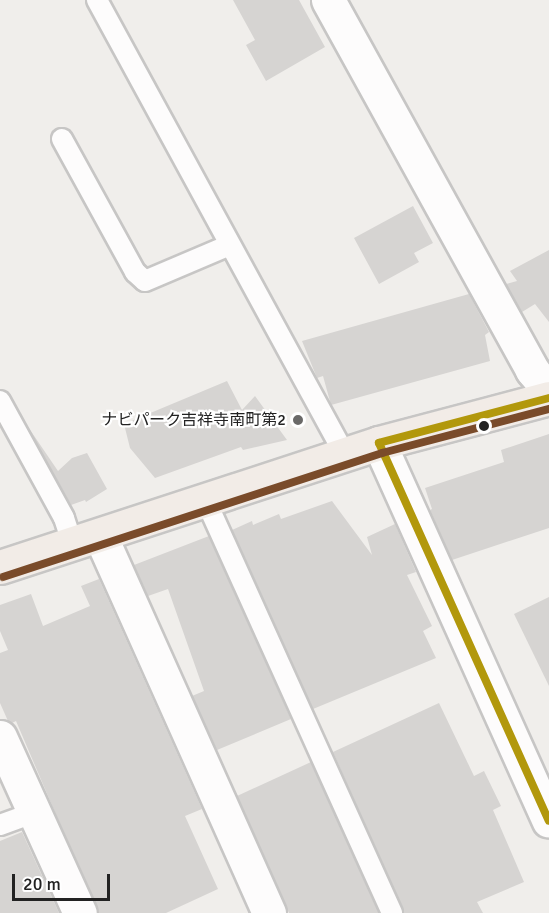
<!DOCTYPE html>
<meta charset="utf-8">
<style>
body{margin:0}
#map{position:relative;width:549px;height:913px;overflow:hidden;background:#f0eeeb;font-family:Signika,"Noto Sans JP",sans-serif}
div>[style]{position:absolute}
.building>*{inset:0;background:#d6d4d2}
.roads{filter:drop-shadow(2px 0 #c7c6c5) drop-shadow(-2px 0 #c7c6c5) drop-shadow(0 2px #c7c6c5) drop-shadow(0 -2px #c7c6c5)}
.service>*{height:20px;margin:-10px;padding:0 10px;transform-origin:10px;border-radius:10px;background:#fdfcfc}
.minor>*{height:33px;margin:-16.5px;padding:0 16.5px;transform-origin:16.5px;border-radius:16.5px;background:#fdfcfc}
.primary>*{height:33px;margin:-16.5px;padding:0 16.5px;transform-origin:16.5px;border-radius:16.5px;background:#f2ece7}
.bus-1>*{height:8px;margin:-4px;padding:0 4px;transform-origin:4px;border-radius:4px;background:#b2980c}
.bus-2>*{height:8px;margin:-4px;padding:0 4px;transform-origin:4px;border-radius:4px;background:#7a4b2a}
.dots>*{width:16px;height:16px;translate:-50% -50%;box-sizing:border-box;border:3px solid #fff;border-radius:50%}
span{translate:-50% -50%;white-space:nowrap;text-align:center;line-height:1.15;-webkit-text-stroke:4.5px #fff;paint-order:stroke}
.poi-label{font-size:16px;color:#222}
.right{translate:-100% -50%;text-align:right}
.scale{position:absolute;left:12px;top:874px;width:98px;height:27px;box-sizing:border-box;border:3px solid #222;border-top:0;padding-left:8px;font-size:18px;line-height:21px;white-space:nowrap;color:#222;-webkit-text-stroke:4px #fff;paint-order:stroke}
</style>
<div id="map">
<div class="building">
<div style="clip-path:polygon(233px 0,299px 0,325px 47px,266px 81px,246px 45px,255px 40px)"></div>
<div style="clip-path:polygon(413px 206px,433px 243px,414px 253px,419px 262px,379px 284px,354px 238px)"></div>
<div style="clip-path:polygon(549px 250px,549px 322px,535px 304px,522px 312px,506px 284px,517px 281px,510px 271px)"></div>
<div style="clip-path:polygon(469px 294px,489px 332px,485px 335px,490px 361px,331px 405px,323px 376px,317px 378px,302px 341px)"></div>
<div style="clip-path:polygon(227px 381px,242px 410px,255px 396px,287px 440px,243px 450px,241px 447px,155px 478px,130px 448px,124px 424px)"></div>
<div style="clip-path:polygon(26px 424px,58px 471px,72px 458px,87px 453px,107px 489px,86px 502px,85px 500px,71px 505px)"></div>
<div style="clip-path:polygon(549px 434px,549px 528px,452px 560px,430px 510px,432px 509px,425px 488px,504px 462px,501px 450px)"></div>
<div style="clip-path:polygon(332px 501px,372px 555px,367px 537px,395px 524px,416px 572px,407px 575px,432px 626px,423px 631px,436px 658px,313px 709px,232px 530px,252px 521px,253px 525px,279px 514px,281px 519px)"></div>
<div style="clip-path:polygon(209px 536px,291px 719px,217px 750px,192px 696px,204px 691px,168px 589px,148px 596px,134px 565px)"></div>
<div style="clip-path:polygon(99px 579px,202px 809px,185px 816px,218px 889px,166px 913px,98px 913px,16px 721px,12px 723px,8px 721px,0 703px,0 653px,8px 650px,0 631px,0 605px,31px 594px,43px 626px,90px 606px,81px 586px)"></div>
<div style="clip-path:polygon(549px 597px,549px 686px,514px 614px)"></div>
<div style="clip-path:polygon(439px 703px,474px 776px,484px 771px,501px 806px,493px 810px,524px 882px,477px 902px,483px 913px,404px 913px,333px 752px)"></div>
<div style="clip-path:polygon(311px 762px,379px 913px,289px 913px,287px 909px,237px 796px)"></div>
<div style="clip-path:polygon(22px 832px,59px 913px,0 913px,0 841px)"></div>
</div>
<div class="roads">
<div class="service">
<div style="left:97px;top:0;width:518px;rotate:61.41deg"></div>
<div style="left:62px;top:139px;width:152px;rotate:61.2deg"></div>
<div style="left:135px;top:272px;width:13px;rotate:42deg"></div>
<div style="left:145px;top:281px;width:92px;rotate:-23deg"></div>
<div style="left:0;top:401px;width:133px;rotate:61.3deg"></div>
<div style="left:64px;top:518px;width:26px;rotate:72deg"></div>
<div style="left:206px;top:501px;width:452px;rotate:65.7deg"></div>
<div style="left:0;top:825px;width:37px;rotate:-20deg"></div>
</div>
<div class="minor">
<div style="left:328px;top:0;width:423px;rotate:61.1deg"></div>
<div style="left:532px;top:370px;width:26px;rotate:50deg"></div>
<div style="left:379px;top:443px;width:414px;rotate:65.8deg"></div>
<div style="left:100px;top:535px;width:414px;rotate:65.9deg"></div>
<div style="left:0;top:737px;width:193px;rotate:65.6deg"></div>
</div>
<div class="primary">
<div style="left:0;top:567px;width:399px;rotate:-18.1deg"></div>
<div style="left:379px;top:443px;width:176px;rotate:-14.8deg"></div>
</div>
</div>
<div class="bus-1">
<div style="left:549px;top:398px;width:176px;rotate:165.2deg"></div>
<div style="left:379px;top:443px;width:414px;rotate:65.8deg"></div>
</div>
<div class="bus-2">
<div style="left:3px;top:577px;width:399px;rotate:-18.1deg"></div>
<div style="left:382px;top:453px;width:173px;rotate:-14.8deg"></div>
</div>
<div class="dots">
<div style="left:298px;top:420px;background:#6a6968"></div>
<div style="left:484px;top:426px;background:#222"></div>
</div>
<div class="poi-label">
<span class="right" style="left:286px;top:420px">ナビパーク吉祥寺南町第2</span>
</div>
<div class="scale">20 m</div>
</div>
